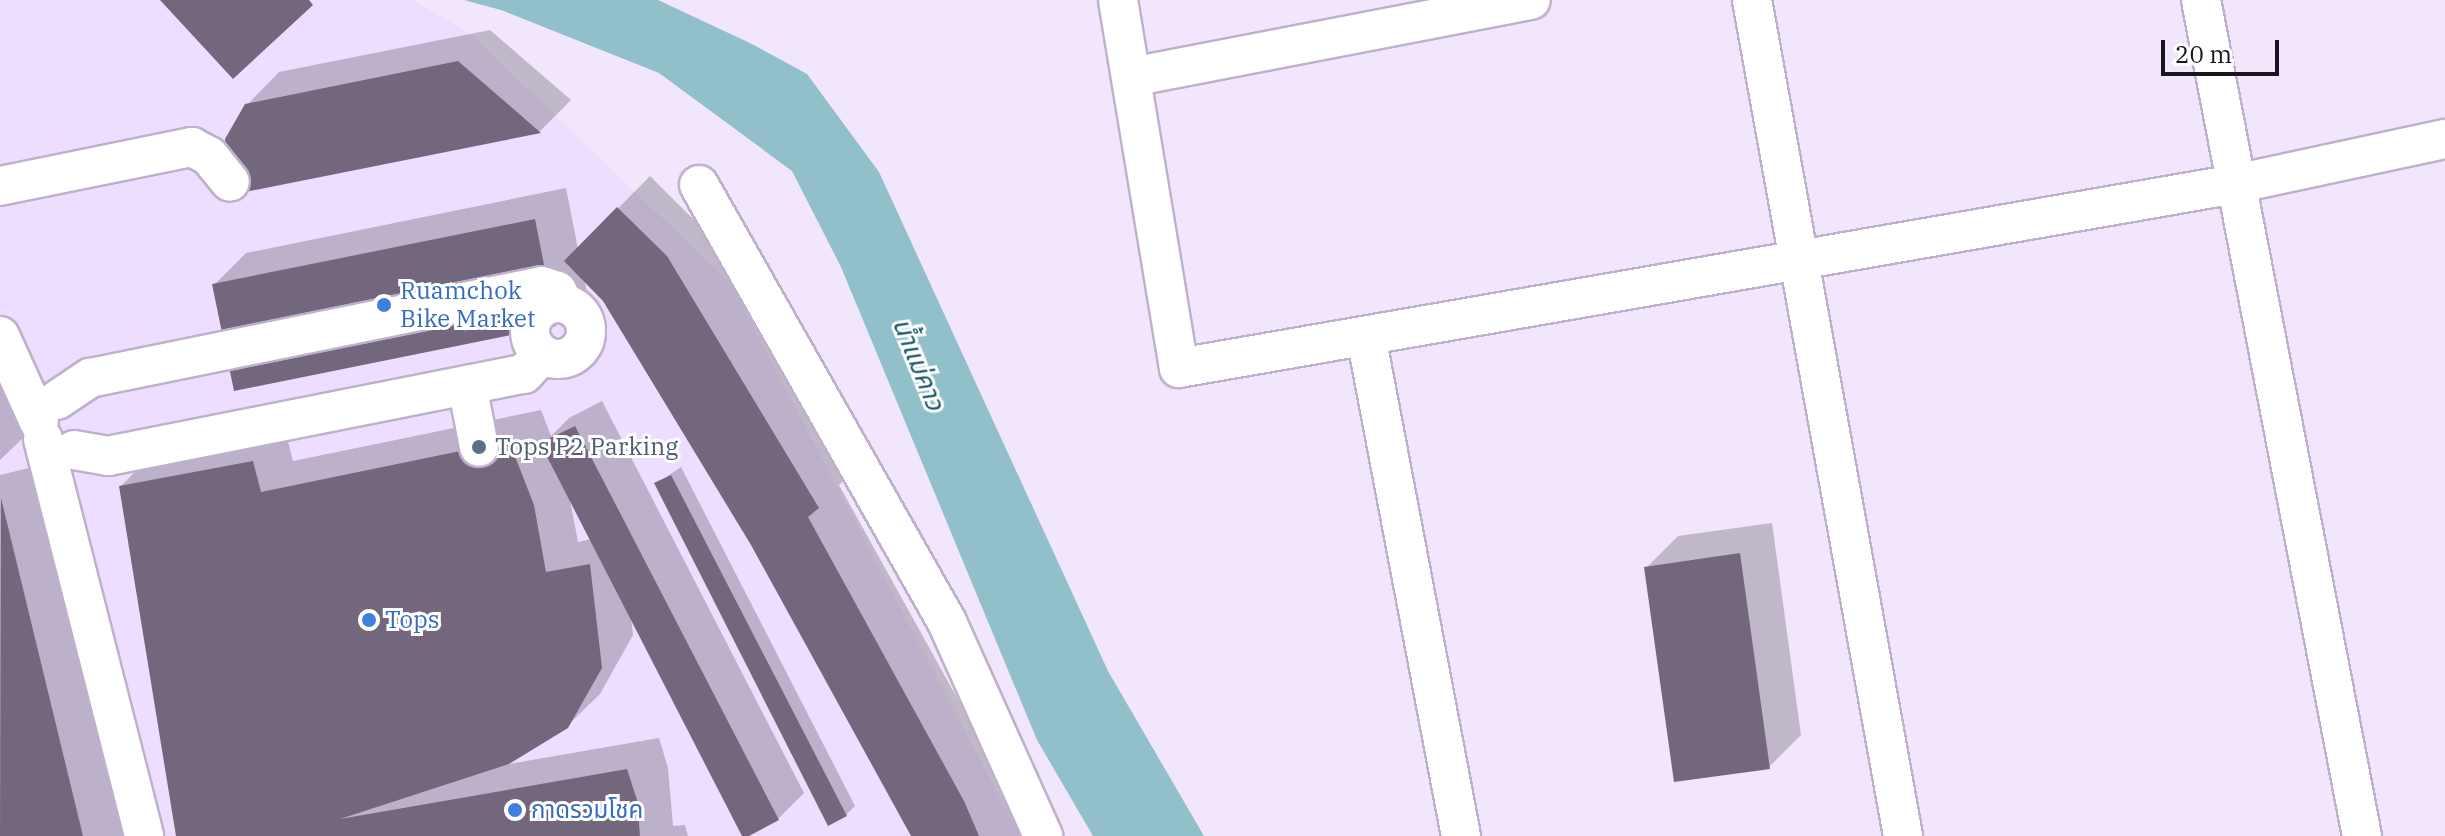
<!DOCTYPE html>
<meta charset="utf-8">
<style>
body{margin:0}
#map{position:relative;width:2445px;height:836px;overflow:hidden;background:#f1e6fc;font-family:"IBM Plex Serif","Noto Sans Thai",serif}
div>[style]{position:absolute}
.built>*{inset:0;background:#edddfe}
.water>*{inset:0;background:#91c0cb}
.shadow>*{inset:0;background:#0003}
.building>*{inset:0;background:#73677e}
.roads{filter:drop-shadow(2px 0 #beb1cb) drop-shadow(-2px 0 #beb1cb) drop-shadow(0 2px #beb1cb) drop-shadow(0 -2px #beb1cb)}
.minor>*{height:38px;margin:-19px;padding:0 19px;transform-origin:19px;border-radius:19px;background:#fff}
.minor>.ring{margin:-19px;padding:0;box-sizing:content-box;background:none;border:38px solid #fff;border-radius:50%}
.dots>*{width:22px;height:22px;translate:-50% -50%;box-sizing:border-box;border:4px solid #fff;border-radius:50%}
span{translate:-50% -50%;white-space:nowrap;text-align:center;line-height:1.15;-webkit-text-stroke:6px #fff;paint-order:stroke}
.shop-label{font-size:24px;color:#366cbe}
.left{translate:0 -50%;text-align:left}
.service-label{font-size:24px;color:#4e5e75}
.water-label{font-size:26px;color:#195966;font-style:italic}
.scale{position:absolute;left:2161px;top:40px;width:118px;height:36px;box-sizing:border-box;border:4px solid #19141d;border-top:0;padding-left:10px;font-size:24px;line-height:28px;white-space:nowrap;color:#19141d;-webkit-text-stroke:6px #fff;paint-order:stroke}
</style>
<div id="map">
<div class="built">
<div style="clip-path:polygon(0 0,412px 0,469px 33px,730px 283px,1020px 836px,0 836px)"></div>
</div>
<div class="water">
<div style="clip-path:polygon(464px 0,658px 0,752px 44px,807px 74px,879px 172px,1108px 671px,1204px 836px,1093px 836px,1037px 740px,841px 267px,792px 171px,659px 73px,501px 10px)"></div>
</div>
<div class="shadow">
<div style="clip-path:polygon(490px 30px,571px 100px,540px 131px,232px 193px,247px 105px,279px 72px)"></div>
<div style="clip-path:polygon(650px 176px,698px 224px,850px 475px,839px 485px,996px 768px,1024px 836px,913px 836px,753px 544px,604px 300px,584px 279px,587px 292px,555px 324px,214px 285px,246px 253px,566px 188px,578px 249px)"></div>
<div style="clip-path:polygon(0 361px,23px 438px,0 460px)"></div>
<div style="clip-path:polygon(evenodd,602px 401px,804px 793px,778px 819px,744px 836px,631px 616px,633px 635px,600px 694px,567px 726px,503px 765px,659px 738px,668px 768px,673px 826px,685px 825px,688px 836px,178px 836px,121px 486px,153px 454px,285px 430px,293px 461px,541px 410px,551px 436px,569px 418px,602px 401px,570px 500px,591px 539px,578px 542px,570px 500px)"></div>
<div style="clip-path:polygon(33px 467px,123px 836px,0 836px,0 475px)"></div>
<div style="clip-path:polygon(681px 467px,855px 806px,846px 815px,656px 484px)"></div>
<div style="clip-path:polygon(1772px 523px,1801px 735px,1769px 767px,1646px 568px,1678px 536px)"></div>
</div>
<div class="building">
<div style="clip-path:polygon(160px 0,309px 0,313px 5px,233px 79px)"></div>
<div style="clip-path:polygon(458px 61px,541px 133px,230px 195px,225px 139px,245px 104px)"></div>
<div style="clip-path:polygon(617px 207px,667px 256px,819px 508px,808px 517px,964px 801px,979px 836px,911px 836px,751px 545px,603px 301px,564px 261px)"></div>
<div style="clip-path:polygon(535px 219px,556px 326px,234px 391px,212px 284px)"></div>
<div style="clip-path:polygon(575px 426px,779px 820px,749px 836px,742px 836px,540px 443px)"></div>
<div style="clip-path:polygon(509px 441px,534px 505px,546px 572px,590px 564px,602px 668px,568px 728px,509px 764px,340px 819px,627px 769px,637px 800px,640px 836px,176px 836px,119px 486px,253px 461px,261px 492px)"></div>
<div style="clip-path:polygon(671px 475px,847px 816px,828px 826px,654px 483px)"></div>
<div style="clip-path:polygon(1px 498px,83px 836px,0 836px)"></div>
<div style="clip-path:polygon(1740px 553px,1770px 769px,1674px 782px,1644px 567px)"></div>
</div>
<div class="roads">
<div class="minor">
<div style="left:1118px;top:0;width:373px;rotate:80.6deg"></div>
<div style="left:1179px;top:368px;width:1072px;rotate:-9.88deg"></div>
<div style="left:2235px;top:184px;width:215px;rotate:-12.1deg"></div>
<div style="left:1752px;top:0;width:850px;rotate:79.76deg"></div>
<div style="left:2201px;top:0;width:851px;rotate:79.1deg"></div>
<div style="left:1131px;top:77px;width:407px;rotate:-10.9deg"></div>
<div style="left:699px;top:185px;width:502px;rotate:60.42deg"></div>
<div style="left:947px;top:622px;width:235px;rotate:65.8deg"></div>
<div style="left:0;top:186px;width:196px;rotate:-11.5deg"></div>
<div style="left:192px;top:147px;width:19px;rotate:28deg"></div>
<div style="left:209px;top:156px;width:33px;rotate:51deg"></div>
<div class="ring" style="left:530px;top:303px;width:18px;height:18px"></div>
<div style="left:0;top:336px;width:94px;rotate:65.6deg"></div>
<div style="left:1366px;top:336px;width:509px;rotate:79.24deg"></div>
<div style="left:467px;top:385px;width:63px;rotate:79deg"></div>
<div style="left:57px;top:400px;width:40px;rotate:-34deg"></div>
<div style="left:90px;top:378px;width:461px;rotate:-11.5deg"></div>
<div style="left:542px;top:286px;width:16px;rotate:18deg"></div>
<div style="left:557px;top:291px;width:13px;rotate:63deg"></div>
<div style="left:43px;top:439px;width:410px;rotate:75.7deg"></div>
<div style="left:74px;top:450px;width:35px;rotate:10deg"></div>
<div style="left:108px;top:456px;width:424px;rotate:-11.2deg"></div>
<div style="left:524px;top:374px;width:27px;rotate:-48deg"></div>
</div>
</div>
<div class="dots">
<div style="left:384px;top:305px;background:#3f7fe0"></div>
<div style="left:479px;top:447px;background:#5c6f8a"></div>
<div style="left:369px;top:620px;background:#3f7fe0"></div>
<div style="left:515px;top:810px;background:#3f7fe0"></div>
</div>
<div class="shop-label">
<span class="left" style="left:400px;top:305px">Ruamchok<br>Bike Market</span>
<span class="left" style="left:385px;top:620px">Tops</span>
<span class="left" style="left:531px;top:810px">กาดรวมโชค</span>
</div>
<div class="service-label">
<span class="left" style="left:495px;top:447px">Tops P2 Parking</span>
</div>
<div class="water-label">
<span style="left:919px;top:364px;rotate:68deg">น้ำแม่คาว</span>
</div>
<div class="scale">20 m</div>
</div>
